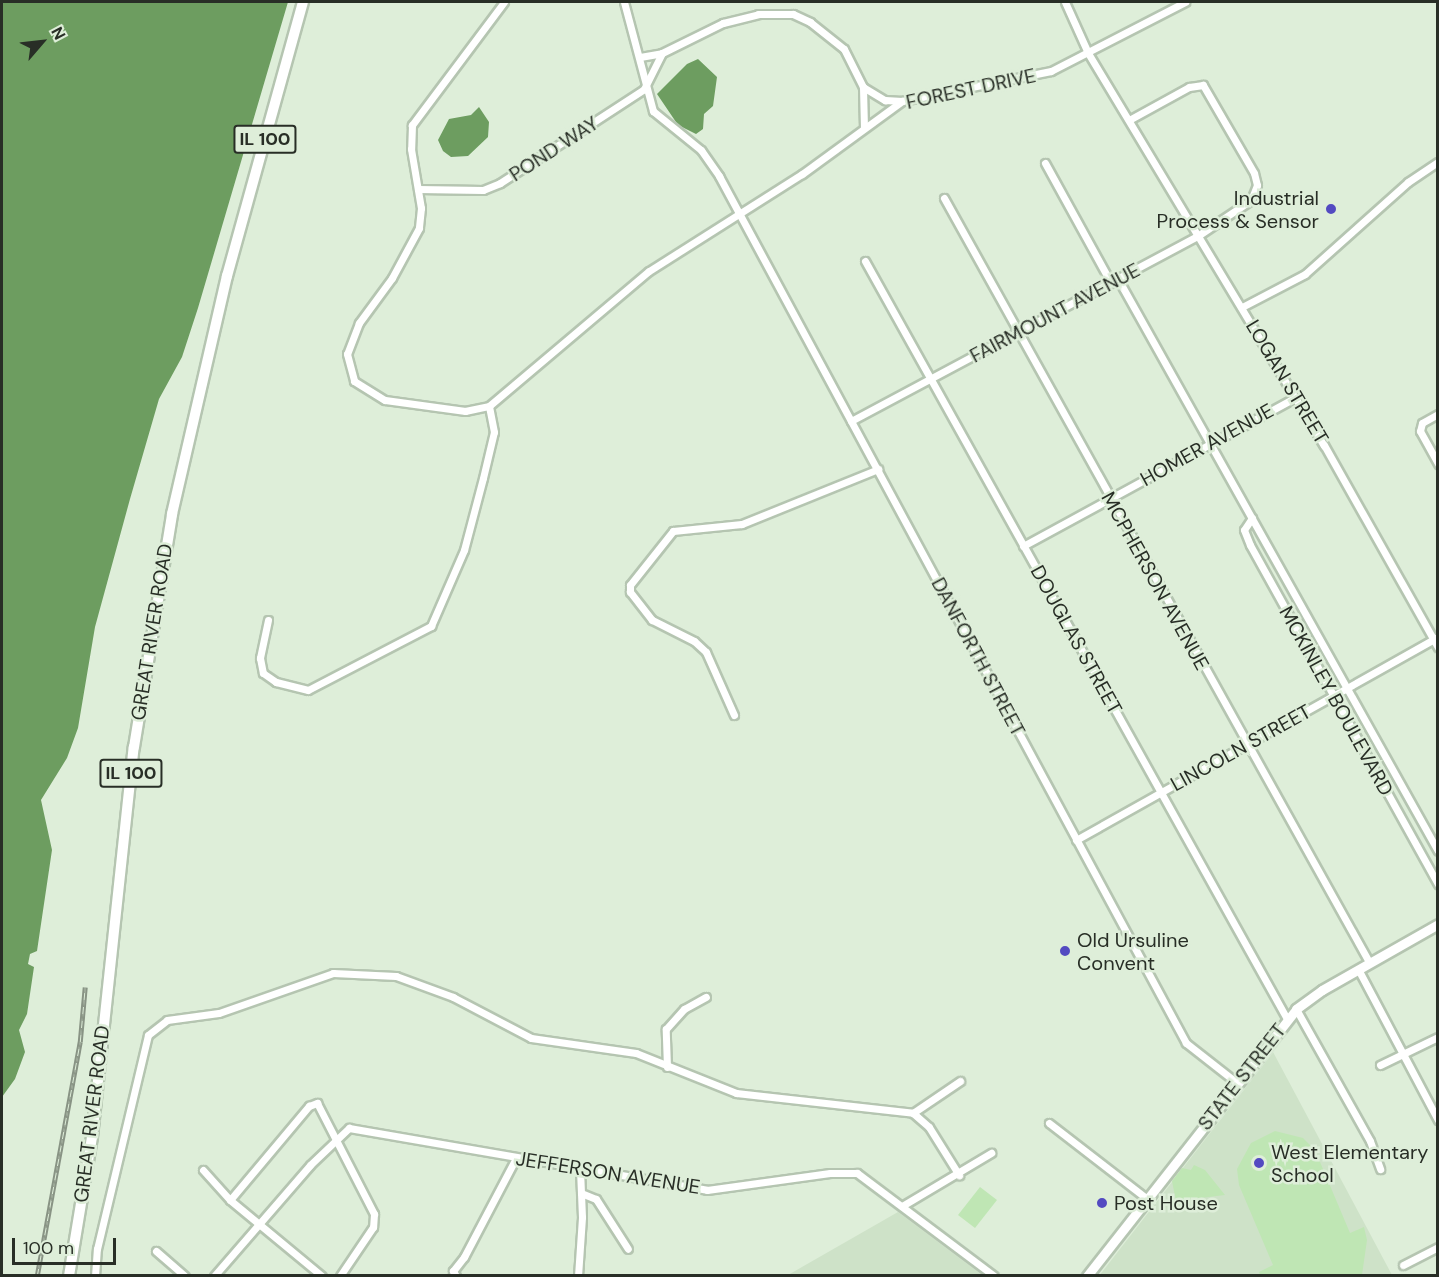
<!DOCTYPE html>
<style>
body{margin:0}
#map{position:relative;width:1439px;height:1277px;overflow:hidden;background:#deeed9;font-family:"DM Sans",sans-serif}
div>[style]{position:absolute}
.built>*{inset:0;background:#cee2c8}
.green>*{inset:0;background:#bfe6b4}
.water>*{inset:0;background:#6d9d60}
.roads{filter:drop-shadow(2px 0 #b5c5b1) drop-shadow(-2px 0 #b5c5b1) drop-shadow(0 2px #b5c5b1) drop-shadow(0 -2px #b5c5b1)}
.street>*{height:7px;margin:-3.5px;padding:0 3.5px;transform-origin:3.5px;border-radius:3.5px;background:#fff}
.secondary>*{height:9px;margin:-4.5px;padding:0 4.5px;transform-origin:4.5px;border-radius:4.5px;background:#fff}
.primary>*{height:10px;margin:-5px;padding:0 5px;transform-origin:5px;border-radius:5px;background:#fff}
.rail>*{height:4.5px;margin-top:-2.25px;transform-origin:0;background:repeating-linear-gradient(90deg,#deeed9 0 7px,#889384 0 14px);box-sizing:border-box;border-block:2px solid #889384}
.dots>*{width:16px;height:16px;translate:-50% -50%;box-sizing:border-box;border:3px solid #deeed9;border-radius:50%}
span{translate:-50% -50%;white-space:nowrap;text-align:center;line-height:1.15;-webkit-text-stroke:5px #deeed9;paint-order:stroke}
.shield-label span{padding:2px 4px;background:#deeed9;border:2px solid;border-radius:4px;-webkit-text-stroke-width:0}
.shield-label{font-size:18px;color:#282e26;font-weight:700}
.street-label{font-size:20px;color:#282e26}
.poi-label{font-size:20px;color:#282e26}
.right{translate:-100% -50%;text-align:right}
.left{translate:0 -50%;text-align:left}
.frame{position:absolute;inset:0;border:3px solid #282e26;pointer-events:none}
.north{position:absolute;left:12px;top:12px;width:60px;height:60px;-webkit-text-stroke:4px #deeed9;paint-order:stroke;rotate:62deg;font-size:16px;font-weight:700;line-height:24px;text-align:center;color:#282e26}
.north::after{content:'';display:block;margin:auto;width:21px;height:27px;background:#282e26;clip-path:polygon(50% 0,100% 100%,50% 72%,0 100%)}
.scale{position:absolute;left:12px;top:1238px;width:104px;height:27px;box-sizing:border-box;border:3px solid #282e26;border-top:0;padding-left:8px;font-size:18px;line-height:21px;white-space:nowrap;color:#282e26;-webkit-text-stroke:4px #deeed9;paint-order:stroke}
</style>
<div id="map">
<div class="built">
<div style="clip-path:polygon(1273px 1052px,1392px 1275px,1099px 1276px)"></div>
<div style="clip-path:polygon(898px 1212px,982px 1275px,788px 1275px)"></div>
</div>
<div class="green">
<div style="clip-path:polygon(1275px 1131px,1303px 1138px,1315px 1150px,1350px 1233px,1364px 1227px,1367px 1240px,1362px 1275px,1260px 1275px,1259px 1272px,1273px 1265px,1239px 1185px,1237px 1169px,1251px 1143px)"></div>
<div style="clip-path:polygon(1194px 1165px,1205px 1170px,1225px 1195px,1176px 1201px,1172px 1181px,1182px 1168px,1191px 1170px)"></div>
<div style="clip-path:polygon(980px 1187px,997px 1200px,975px 1228px,958px 1215px)"></div>
</div>
<div class="water">
<div style="clip-path:polygon(2px 2px,288px 2px,198px 308px,182px 357px,159px 399px,130px 499px,95px 627px,78px 728px,67px 758px,41px 800px,52px 850px,37px 951px,30px 954px,28px 964px,34px 967px,27px 1014px,19px 1030px,25px 1052px,15px 1079px,2px 1097px)"></div>
<div style="clip-path:polygon(698px 59px,717px 77px,713px 106px,704px 114px,703px 129px,696px 134px,678px 125px,657px 94px,687px 64px)"></div>
<div style="clip-path:polygon(479px 107px,489px 122px,488px 137px,468px 156px,451px 157px,443px 151px,438px 140px,449px 119px,471px 115px)"></div>
</div>
<div class="roads">
<div class="street">
<div style="left:504px;top:2px;width:154px;rotate:126.8deg"></div>
<div style="left:412px;top:125px;width:24px;rotate:92deg"></div>
<div style="left:411px;top:149px;width:60px;rotate:80.4deg"></div>
<div style="left:421px;top:208px;width:20px;rotate:96deg"></div>
<div style="left:419px;top:228px;width:57px;rotate:118.4deg"></div>
<div style="left:392px;top:278px;width:56px;rotate:126.3deg"></div>
<div style="left:359px;top:323px;width:33px;rotate:111deg"></div>
<div style="left:347px;top:354px;width:28px;rotate:75deg"></div>
<div style="left:354px;top:381px;width:36px;rotate:32deg"></div>
<div style="left:385px;top:400px;width:81px;rotate:7.8deg"></div>
<div style="left:465px;top:411px;width:25px;rotate:-12deg"></div>
<div style="left:489px;top:406px;width:209px;rotate:-40.2deg"></div>
<div style="left:649px;top:271px;width:181px;rotate:-32.4deg"></div>
<div style="left:802px;top:174px;width:124px;rotate:-36.1deg"></div>
<div style="left:902px;top:101px;width:152px;rotate:-11.4deg"></div>
<div style="left:1051px;top:71px;width:151px;rotate:-27.2deg"></div>
<div style="left:624px;top:2px;width:113px;rotate:75.1deg"></div>
<div style="left:653px;top:111px;width:62px;rotate:39.1deg"></div>
<div style="left:701px;top:150px;width:32px;rotate:55deg"></div>
<div style="left:719px;top:176px;width:985px;rotate:61.69deg"></div>
<div style="left:1186px;top:1043px;width:63px;rotate:38deg"></div>
<div style="left:1065px;top:2px;width:56px;rotate:65.7deg"></div>
<div style="left:1088px;top:53px;width:458px;rotate:59deg"></div>
<div style="left:1324px;top:445px;width:232px;rotate:60.6deg"></div>
<div style="left:640px;top:57px;width:22px;rotate:-10deg"></div>
<div style="left:863px;top:87px;width:26px;rotate:31deg"></div>
<div style="left:885px;top:100px;width:17px;rotate:3deg"></div>
<div style="left:1045px;top:163px;width:137px;rotate:61.2deg"></div>
<div style="left:418px;top:189px;width:65px;rotate:0.9deg"></div>
<div style="left:483px;top:190px;width:18px;rotate:-22deg"></div>
<div style="left:500px;top:183px;width:172px;rotate:-33.1deg"></div>
<div style="left:644px;top:89px;width:40px;rotate:-63.4deg"></div>
<div style="left:662px;top:53px;width:68px;rotate:-26.2deg"></div>
<div style="left:723px;top:23px;width:36px;rotate:-14deg"></div>
<div style="left:758px;top:14px;width:35px"></div>
<div style="left:793px;top:14px;width:19px;rotate:25deg"></div>
<div style="left:810px;top:22px;width:43px;rotate:38.5deg"></div>
<div style="left:844px;top:49px;width:42px;rotate:63.4deg"></div>
<div style="left:863px;top:87px;width:40px;rotate:88.6deg"></div>
<div style="left:944px;top:198px;width:874px;rotate:60.91deg"></div>
<div style="left:865px;top:261px;width:868px;rotate:60.89deg"></div>
<div style="left:1118px;top:279px;width:655px;rotate:60.78deg"></div>
<div style="left:1242px;top:307px;width:71px;rotate:-27.6deg"></div>
<div style="left:1305px;top:274px;width:138px;rotate:-41.8deg"></div>
<div style="left:1408px;top:182px;width:36px;rotate:-34deg"></div>
<div style="left:1438px;top:414px;width:18px;rotate:151deg"></div>
<div style="left:1422px;top:423px;width:8px;rotate:104deg"></div>
<div style="left:1420px;top:431px;width:38px;rotate:61deg"></div>
<div style="left:851px;top:421px;width:395px;rotate:-28.1deg"></div>
<div style="left:1199px;top:235px;width:63px;rotate:-33.9deg"></div>
<div style="left:1251px;top:200px;width:16px;rotate:-68deg"></div>
<div style="left:1257px;top:185px;width:12px;rotate:-104deg"></div>
<div style="left:1254px;top:173px;width:102px;rotate:-120.1deg"></div>
<div style="left:1203px;top:85px;width:14px;rotate:172deg"></div>
<div style="left:1189px;top:87px;width:68px;rotate:151.2deg"></div>
<div style="left:1252px;top:518px;width:14px;rotate:124deg"></div>
<div style="left:1244px;top:530px;width:16px;rotate:68deg"></div>
<div style="left:1250px;top:545px;width:388px;rotate:61deg"></div>
<div style="left:1023px;top:546px;width:311px;rotate:-28.6deg"></div>
<div style="left:268px;top:620px;width:39px;rotate:102deg"></div>
<div style="left:260px;top:658px;width:15px;rotate:79deg"></div>
<div style="left:263px;top:673px;width:16px;rotate:35deg"></div>
<div style="left:276px;top:682px;width:33px;rotate:14deg"></div>
<div style="left:308px;top:690px;width:139px;rotate:-27.5deg"></div>
<div style="left:431px;top:626px;width:83px;rotate:-66.5deg"></div>
<div style="left:464px;top:550px;width:74px;rotate:-75.2deg"></div>
<div style="left:483px;top:478px;width:47px;rotate:-76.6deg"></div>
<div style="left:494px;top:432px;width:26px;rotate:-101deg"></div>
<div style="left:734px;top:715px;width:69px;rotate:-114deg"></div>
<div style="left:706px;top:652px;width:16px;rotate:-137deg"></div>
<div style="left:694px;top:641px;width:47px;rotate:-153.4deg"></div>
<div style="left:652px;top:620px;width:36px;rotate:-128deg"></div>
<div style="left:630px;top:592px;width:7px;rotate:-90deg"></div>
<div style="left:630px;top:585px;width:69px;rotate:-51.5deg"></div>
<div style="left:673px;top:531px;width:69px;rotate:-5.8deg"></div>
<div style="left:742px;top:524px;width:147px;rotate:-22deg"></div>
<div style="left:1076px;top:840px;width:415px;rotate:-29.3deg"></div>
<div style="left:1358px;top:969px;width:171px;rotate:62.1deg"></div>
<div style="left:1296px;top:1009px;width:151px;rotate:60.7deg"></div>
<div style="left:1370px;top:1141px;width:30px;rotate:70deg"></div>
<div style="left:1380px;top:1065px;width:64px;rotate:-25.8deg"></div>
<div style="left:667px;top:1067px;width:38px;rotate:-92deg"></div>
<div style="left:666px;top:1029px;width:27px;rotate:-48deg"></div>
<div style="left:684px;top:1009px;width:25px;rotate:-29deg"></div>
<div style="left:913px;top:1113px;width:57px;rotate:-34.2deg"></div>
<div style="left:1049px;top:1123px;width:123px;rotate:37.7deg"></div>
<div style="left:203px;top:1170px;width:40px;rotate:48deg"></div>
<div style="left:230px;top:1200px;width:119px;rotate:39.6deg"></div>
<div style="left:581px;top:1193px;width:16px;rotate:22deg"></div>
<div style="left:596px;top:1199px;width:59px;rotate:57.4deg"></div>
<div style="left:230px;top:1200px;width:123px;rotate:-50deg"></div>
<div style="left:309px;top:1106px;width:9px;rotate:-21deg"></div>
<div style="left:317px;top:1103px;width:125px;rotate:62.8deg"></div>
<div style="left:374px;top:1214px;width:13px;rotate:94deg"></div>
<div style="left:373px;top:1227px;width:59px;rotate:124deg"></div>
<div style="left:902px;top:1206px;width:104px;rotate:-30.8deg"></div>
<div style="left:156px;top:1251px;width:38px;rotate:41deg"></div>
<div style="left:1403px;top:1265px;width:39px;rotate:-27deg"></div>
<div style="left:95px;top:1276px;width:27px;rotate:-86deg"></div>
<div style="left:97px;top:1249px;width:220px;rotate:-76.6deg"></div>
<div style="left:148px;top:1035px;width:24px;rotate:-38deg"></div>
<div style="left:167px;top:1020px;width:52px;rotate:-7.7deg"></div>
<div style="left:219px;top:1013px;width:121px;rotate:-19.3deg"></div>
<div style="left:333px;top:973px;width:63px;rotate:2.7deg"></div>
<div style="left:396px;top:976px;width:61px;rotate:20.2deg"></div>
<div style="left:453px;top:997px;width:88px;rotate:27.7deg"></div>
<div style="left:531px;top:1038px;width:106px;rotate:8.1deg"></div>
<div style="left:636px;top:1053px;width:108px;rotate:21.8deg"></div>
<div style="left:736px;top:1093px;width:178px;rotate:6.4deg"></div>
<div style="left:913px;top:1113px;width:21px;rotate:41deg"></div>
<div style="left:929px;top:1127px;width:57px;rotate:58deg"></div>
<div style="left:214px;top:1276px;width:147px;rotate:-49.1deg"></div>
<div style="left:310px;top:1165px;width:54px;rotate:-43.5deg"></div>
<div style="left:349px;top:1128px;width:363px;rotate:9.8deg"></div>
<div style="left:707px;top:1190px;width:124px;rotate:-7.9deg"></div>
<div style="left:830px;top:1173px;width:27px"></div>
<div style="left:857px;top:1173px;width:171px;rotate:36.9deg"></div>
<div style="left:456px;top:1276px;width:6px;rotate:-121deg"></div>
<div style="left:453px;top:1271px;width:18px;rotate:-52deg"></div>
<div style="left:464px;top:1257px;width:112px;rotate:-62.3deg"></div>
<div style="left:578px;top:1276px;width:59px;rotate:-86.1deg"></div>
<div style="left:582px;top:1217px;width:48px;rotate:-92.4deg"></div>
</div>
<div class="secondary">
<div style="left:1087px;top:1276px;width:339px;rotate:-51.9deg"></div>
<div style="left:1296px;top:1009px;width:32px;rotate:-36deg"></div>
<div style="left:1322px;top:990px;width:133px;rotate:-29.6deg"></div>
</div>
<div class="primary">
<div style="left:69px;top:1276px;width:141px;rotate:-80.6deg"></div>
<div style="left:92px;top:1137px;width:392px;rotate:-83.9deg"></div>
<div style="left:134px;top:747px;width:236px;rotate:-80.7deg"></div>
<div style="left:172px;top:514px;width:244px;rotate:-77deg"></div>
<div style="left:227px;top:276px;width:284px;rotate:-74.5deg"></div>
</div>
</div>
<div class="rail">
<div style="left:37px;top:1276px;width:238px;rotate:-79.6deg"></div>
<div style="left:80px;top:1042px;width:55px;rotate:-84.8deg"></div>
</div>
<div class="dots">
<div style="left:1331px;top:209px;background:#534ac1"></div>
<div style="left:1065px;top:951px;background:#534ac1"></div>
<div style="left:1259px;top:1163px;background:#534ac1"></div>
<div style="left:1102px;top:1203px;background:#534ac1"></div>
</div>
<div class="shield-label">
<span style="left:265px;top:139px">IL 100</span>
<span style="left:131px;top:773px">IL 100</span>
</div>
<div class="street-label">
<span style="left:971px;top:89px;rotate:-12deg">FOREST DRIVE</span>
<span style="left:554px;top:149px;rotate:-33deg">POND WAY</span>
<span style="left:1055px;top:313px;rotate:-28deg">FAIRMOUNT AVENUE</span>
<span style="left:1287px;top:382px;rotate:59deg">LOGAN STREET</span>
<span style="left:1207px;top:445px;rotate:-29deg">HOMER AVENUE</span>
<span style="left:1155px;top:581px;rotate:61deg">MCPHERSON AVENUE</span>
<span style="left:152px;top:632px;rotate:-81deg">GREAT RIVER ROAD</span>
<span style="left:1076px;top:640px;rotate:61deg">DOUGLAS STREET</span>
<span style="left:978px;top:657px;rotate:62deg">DANFORTH STREET</span>
<span style="left:1336px;top:701px;rotate:61deg">MCKINLEY BOULEVARD</span>
<span style="left:1241px;top:748px;rotate:-29deg">LINCOLN STREET</span>
<span style="left:1242px;top:1077px;rotate:-52deg">STATE STREET</span>
<span style="left:92px;top:1114px;rotate:-83deg">GREAT RIVER ROAD</span>
<span style="left:608px;top:1173px;rotate:9deg">JEFFERSON AVENUE</span>
</div>
<div class="poi-label">
<span class="right" style="left:1319px;top:210px">Industrial<br>Process &amp; Sensor</span>
<span class="left" style="left:1077px;top:952px">Old Ursuline<br>Convent</span>
<span class="left" style="left:1271px;top:1164px">West Elementary<br>School</span>
<span class="left" style="left:1114px;top:1203px">Post House</span>
</div>
<div class="frame"></div>
<div class="north">N</div>
<div class="scale">100 m</div>
</div>
